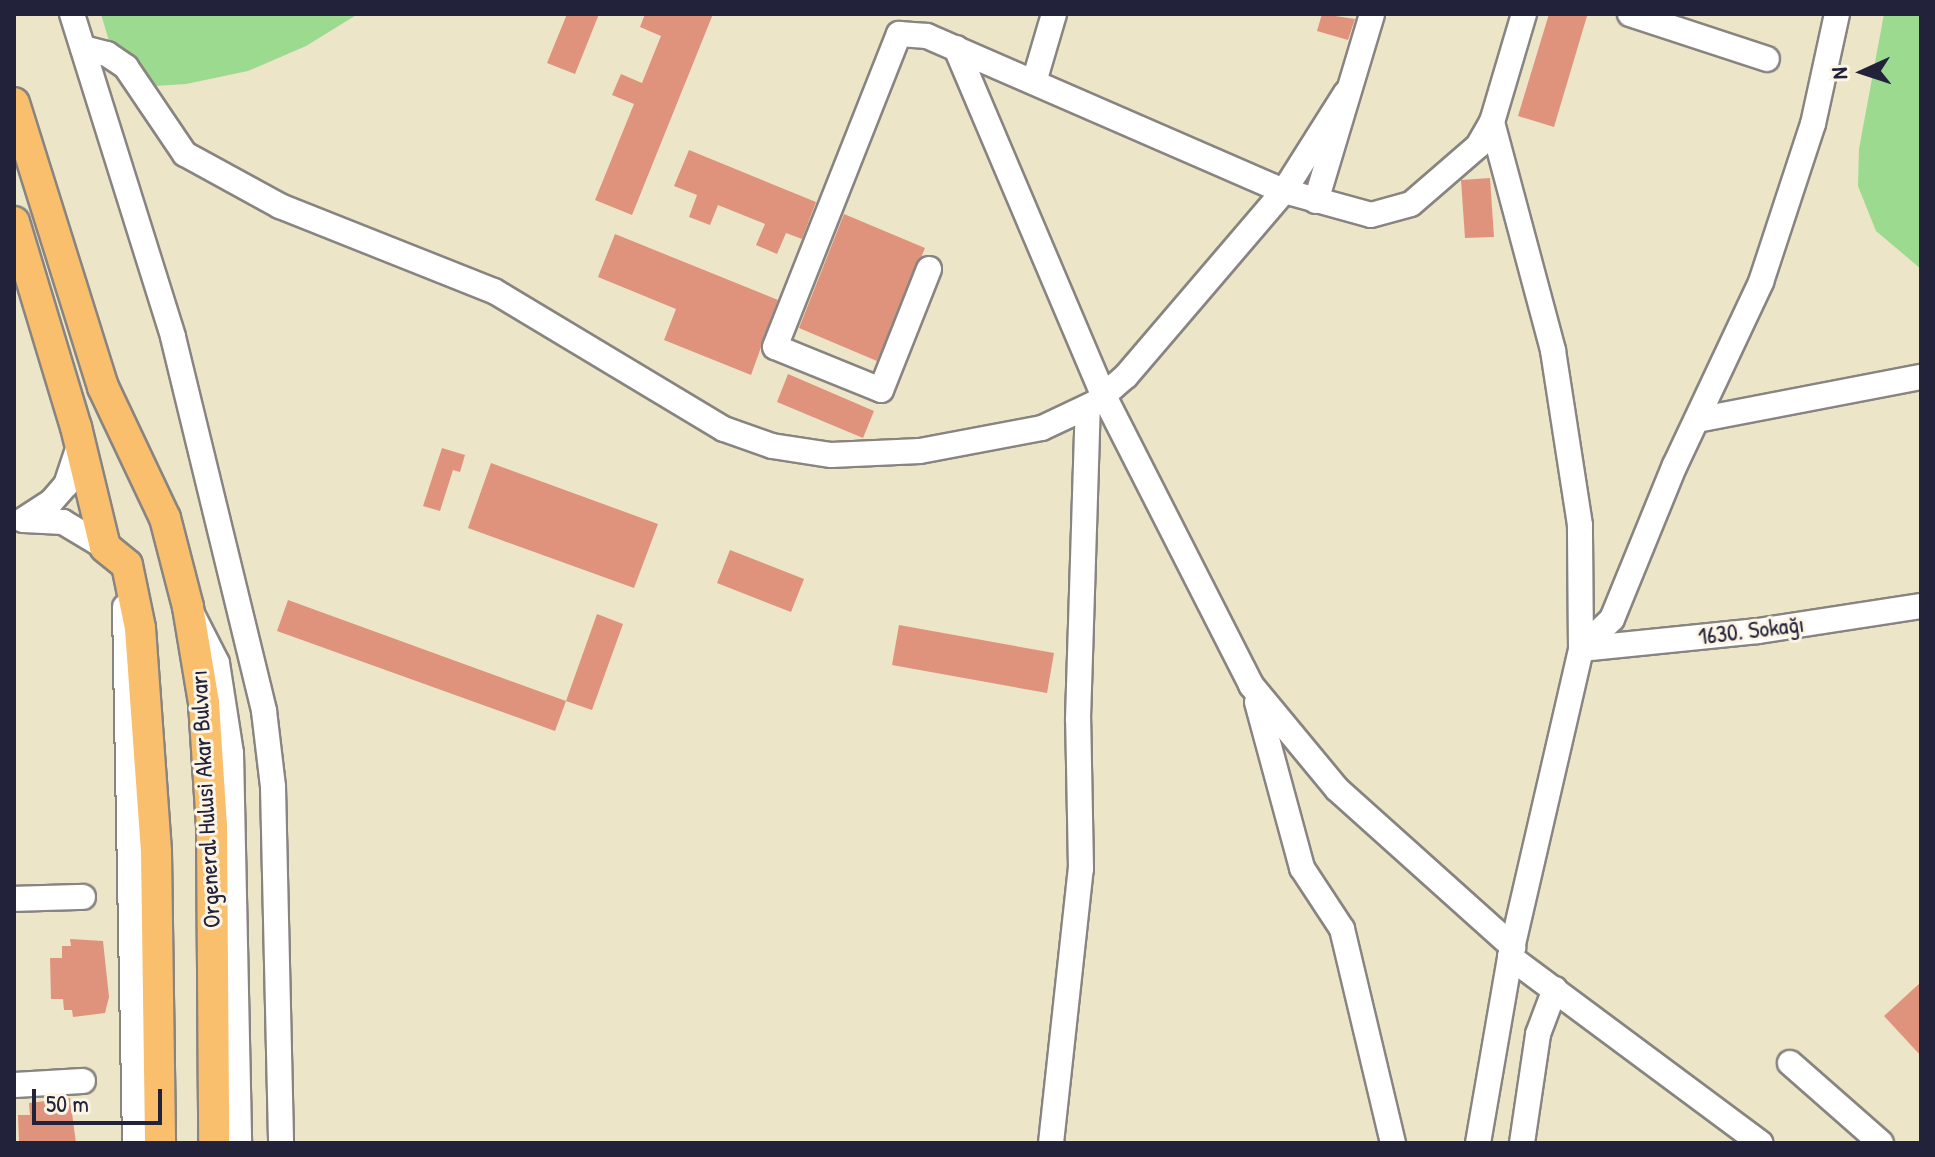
<!DOCTYPE html>
<meta charset="utf-8">
<style>
body{margin:0}
#map{position:relative;width:1935px;height:1157px;overflow:hidden;background:#ede5c7;font-family:"Patrick Hand",sans-serif}
div>[style]{position:absolute}
.green>*{inset:0;background:#9cda8f}
.building>*{inset:0;background:#df937c}
.roads{filter:drop-shadow(2px 0 #888481) drop-shadow(-2px 0 #888481) drop-shadow(0 2px #888481) drop-shadow(0 -2px #888481)}
.minor>*{height:24px;margin:-12px;padding:0 12px;transform-origin:12px;border-radius:12px;background:#fff}
.major>*{height:30px;margin:-15px;padding:0 15px;transform-origin:15px;border-radius:15px;background:#f9bf6d}
span{translate:-50% -50%;white-space:nowrap;text-align:center;line-height:1.15;-webkit-text-stroke:6px #fcf5e5;paint-order:stroke}
.street-label{font-size:24px;color:#22223b}
.frame{position:absolute;inset:0;border:16px solid #22223b;pointer-events:none}
.north{position:absolute;left:1823px;top:32px;width:80px;height:80px;-webkit-text-stroke:6px #fcf5e5;paint-order:stroke;rotate:267deg;font-size:22px;font-weight:700;line-height:32px;text-align:center;color:#22223b}
.north::after{content:'';display:block;margin:auto;width:28px;height:36px;background:#22223b;clip-path:polygon(50% 0,100% 100%,50% 72%,0 100%)}
.scale{position:absolute;left:32px;top:1089px;width:130px;height:36px;box-sizing:border-box;border:4px solid #22223b;border-top:0;padding-left:10px;font-size:24px;line-height:28px;white-space:nowrap;color:#22223b;-webkit-text-stroke:6px #fcf5e5;paint-order:stroke}
</style>
<div id="map">
<div class="green">
<div style="clip-path:polygon(101px 14px,358px 14px,306px 46px,248px 71px,186px 84px,123px 88px)"></div>
<div style="clip-path:polygon(1884px 14px,1921px 14px,1921px 269px,1876px 231px,1858px 186px,1859px 149px)"></div>
</div>
<div class="building">
<div style="clip-path:polygon(567px 14px,599px 14px,575px 74px,547px 63px)"></div>
<div style="clip-path:polygon(645px 14px,713px 14px,632px 215px,595px 200px,634px 104px,612px 95px,621px 74px,642px 83px,661px 36px,640px 27px)"></div>
<div style="clip-path:polygon(1322px 14px,1355px 19px,1348px 40px,1317px 31px)"></div>
<div style="clip-path:polygon(1549px 14px,1587px 16px,1554px 127px,1518px 116px)"></div>
<div style="clip-path:polygon(689px 150px,816px 202px,802px 239px,786px 233px,777px 254px,756px 245px,765px 224px,718px 205px,710px 225px,689px 217px,697px 195px,674px 186px)"></div>
<div style="clip-path:polygon(1490px 178px,1494px 237px,1465px 238px,1461px 180px)"></div>
<div style="clip-path:polygon(844px 214px,925px 248px,877px 361px,799px 328px)"></div>
<div style="clip-path:polygon(615px 234px,778px 300px,751px 375px,664px 340px,676px 309px,598px 277px)"></div>
<div style="clip-path:polygon(788px 374px,874px 411px,863px 438px,777px 402px)"></div>
<div style="clip-path:polygon(442px 448px,465px 455px,460px 472px,453px 470px,440px 511px,423px 506px)"></div>
<div style="clip-path:polygon(491px 463px,658px 524px,634px 588px,468px 528px)"></div>
<div style="clip-path:polygon(730px 550px,804px 579px,791px 612px,717px 583px)"></div>
<div style="clip-path:polygon(288px 600px,566px 701px,555px 731px,277px 631px)"></div>
<div style="clip-path:polygon(597px 614px,623px 624px,592px 710px,566px 701px)"></div>
<div style="clip-path:polygon(899px 625px,1054px 653px,1047px 693px,892px 665px)"></div>
<div style="clip-path:polygon(70px 939px,103px 941px,109px 997px,105px 1013px,73px 1017px,72px 1010px,64px 1010px,63px 999px,51px 999px,50px 958px,62px 958px,62px 946px,71px 946px)"></div>
<div style="clip-path:polygon(1921px 982px,1921px 1056px,1884px 1016px)"></div>
<div style="clip-path:polygon(70px 1098px,76px 1143px,19px 1143px,18px 1115px,30px 1115px,29px 1103px)"></div>
</div>
<div class="roads">
<div class="minor">
<div style="left:72px;top:14px;width:338px;rotate:72.6deg"></div>
<div style="left:173px;top:337px;width:385px;rotate:76.3deg"></div>
<div style="left:264px;top:711px;width:77px;rotate:83.2deg"></div>
<div style="left:273px;top:787px;width:356px;rotate:88.7deg"></div>
<div style="left:1630px;top:14px;width:144px;rotate:18.2deg"></div>
<div style="left:83px;top:48px;width:25px;rotate:14deg"></div>
<div style="left:107px;top:54px;width:23px;rotate:34deg"></div>
<div style="left:126px;top:67px;width:105px;rotate:55.9deg"></div>
<div style="left:185px;top:154px;width:108px;rotate:28.7deg"></div>
<div style="left:280px;top:206px;width:230px;rotate:21.7deg"></div>
<div style="left:494px;top:291px;width:268px;rotate:31deg"></div>
<div style="left:724px;top:429px;width:51px;rotate:19.5deg"></div>
<div style="left:772px;top:446px;width:60px;rotate:8.7deg"></div>
<div style="left:831px;top:455px;width:89px;rotate:-2.6deg"></div>
<div style="left:920px;top:451px;width:124px;rotate:-10.7deg"></div>
<div style="left:1042px;top:428px;width:59px;rotate:-25.3deg"></div>
<div style="left:1095px;top:403px;width:41px;rotate:-41.1deg"></div>
<div style="left:1126px;top:376px;width:243px;rotate:-49.5deg"></div>
<div style="left:1284px;top:191px;width:116px;rotate:-57.7deg"></div>
<div style="left:956px;top:48px;width:378px;rotate:67deg"></div>
<div style="left:1104px;top:396px;width:324px;rotate:63deg"></div>
<div style="left:1251px;top:685px;width:135px;rotate:50.4deg"></div>
<div style="left:1337px;top:789px;width:237px;rotate:41.9deg"></div>
<div style="left:1034px;top:82px;width:71px;rotate:-73.6deg"></div>
<div style="left:1316px;top:201px;width:195px;rotate:-73.3deg"></div>
<div style="left:929px;top:269px;width:130px;rotate:111.6deg"></div>
<div style="left:881px;top:390px;width:114px;rotate:-157.9deg"></div>
<div style="left:775px;top:347px;width:337px;rotate:-68.4deg"></div>
<div style="left:899px;top:34px;width:28px;rotate:4deg"></div>
<div style="left:927px;top:36px;width:389px;rotate:23.5deg"></div>
<div style="left:1284px;top:191px;width:90px;rotate:15.4deg"></div>
<div style="left:1371px;top:215px;width:41px;rotate:-15.4deg"></div>
<div style="left:1411px;top:204px;width:89px;rotate:-40.9deg"></div>
<div style="left:1478px;top:146px;width:28px;rotate:-60deg"></div>
<div style="left:1492px;top:122px;width:113px;rotate:-73.5deg"></div>
<div style="left:1697px;top:420px;width:228px;rotate:-10.9deg"></div>
<div style="left:23px;top:520px;width:33px;rotate:-33deg"></div>
<div style="left:51px;top:502px;width:23px;rotate:-49deg"></div>
<div style="left:66px;top:485px;width:44px;rotate:-71.6deg"></div>
<div style="left:24px;top:520px;width:39px;rotate:3deg"></div>
<div style="left:63px;top:522px;width:49px;rotate:30.8deg"></div>
<div style="left:125px;top:607px;width:536px;rotate:88.93deg"></div>
<div style="left:190px;top:610px;width:59px;rotate:63deg"></div>
<div style="left:217px;top:663px;width:91px;rotate:81.2deg"></div>
<div style="left:231px;top:753px;width:390px;rotate:88.8deg"></div>
<div style="left:1581px;top:649px;width:43px;rotate:-44.1deg"></div>
<div style="left:1612px;top:619px;width:166px;rotate:-67.8deg"></div>
<div style="left:1675px;top:465px;width:202px;rotate:-64.8deg"></div>
<div style="left:1761px;top:282px;width:166px;rotate:-71.8deg"></div>
<div style="left:1813px;top:124px;width:113px;rotate:-77.7deg"></div>
<div style="left:1581px;top:649px;width:178px;rotate:-5.8deg"></div>
<div style="left:1758px;top:631px;width:165px;rotate:-8.7deg"></div>
<div style="left:1257px;top:702px;width:172px;rotate:74.8deg"></div>
<div style="left:1302px;top:868px;width:73px;rotate:56.7deg"></div>
<div style="left:1342px;top:929px;width:220px;rotate:76.6deg"></div>
<div style="left:14px;top:899px;width:69px;rotate:-1.7deg"></div>
<div style="left:1510px;top:957px;width:312px;rotate:36.6deg"></div>
<div style="left:1790px;top:1063px;width:121px;rotate:41.3deg"></div>
<div style="left:14px;top:1085px;width:69px;rotate:-3.3deg"></div>
<div style="left:1051px;top:1143px;width:276px;rotate:-83.8deg"></div>
<div style="left:1081px;top:869px;width:150px;rotate:-91.1deg"></div>
<div style="left:1078px;top:719px;width:312px;rotate:-88.2deg"></div>
<div style="left:1478px;top:1143px;width:189px;rotate:-80.2deg"></div>
<div style="left:1510px;top:957px;width:316px;rotate:-77deg"></div>
<div style="left:1581px;top:649px;width:124px;rotate:-90.5deg"></div>
<div style="left:1580px;top:525px;width:177px;rotate:-98.8deg"></div>
<div style="left:1553px;top:350px;width:236px;rotate:-105deg"></div>
<div style="left:1522px;top:1143px;width:110px;rotate:-81.6deg"></div>
<div style="left:1538px;top:1034px;width:48px;rotate:-69.3deg"></div>
</div>
<div class="major">
<div style="left:14px;top:103px;width:298px;rotate:72.6deg"></div>
<div style="left:103px;top:387px;width:145px;rotate:64.7deg"></div>
<div style="left:165px;top:518px;width:92px;rotate:75.5deg"></div>
<div style="left:188px;top:607px;width:97px;rotate:80.5deg"></div>
<div style="left:204px;top:703px;width:123px;rotate:86.3deg"></div>
<div style="left:212px;top:826px;width:317px;rotate:89.6deg"></div>
<div style="left:14px;top:222px;width:214px;rotate:73.2deg"></div>
<div style="left:76px;top:427px;width:123px;rotate:76.4deg"></div>
<div style="left:105px;top:547px;width:28px;rotate:39deg"></div>
<div style="left:127px;top:565px;width:64px;rotate:78.3deg"></div>
<div style="left:140px;top:628px;width:225px;rotate:85.9deg"></div>
<div style="left:156px;top:852px;width:291px;rotate:89.2deg"></div>
</div>
</div>
<div class="street-label">
<span style="left:1751px;top:630px;rotate:-7deg">1630. Sokağı</span>
<span style="left:205px;top:799px;rotate:-93deg">Orgeneral Hulusi Akar Bulvarı</span>
</div>
<div class="frame"></div>
<div class="north">N</div>
<div class="scale">50 m</div>
</div>
